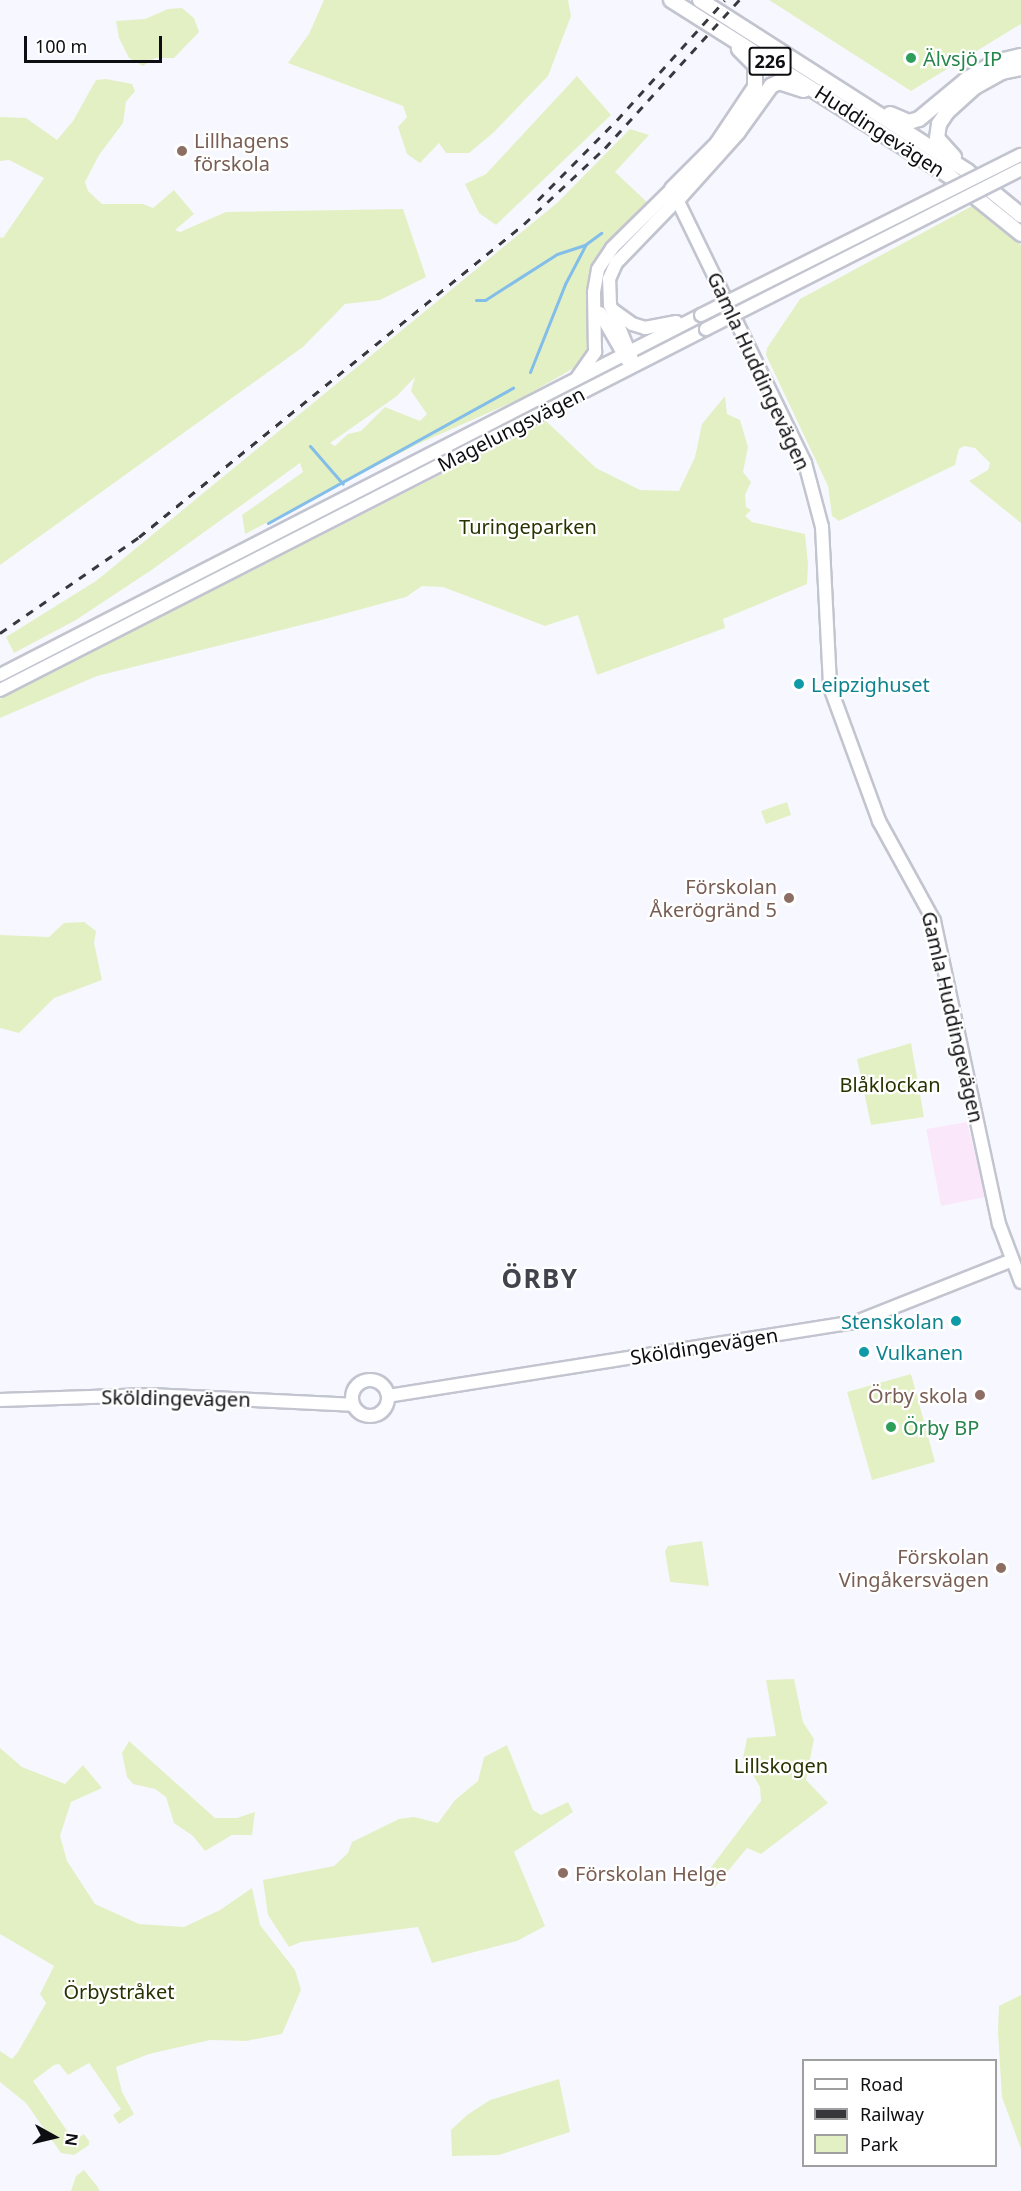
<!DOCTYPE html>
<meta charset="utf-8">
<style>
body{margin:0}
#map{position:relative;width:1021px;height:2191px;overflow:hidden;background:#f7f8ff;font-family:"Noto Sans",sans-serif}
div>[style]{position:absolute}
.commercial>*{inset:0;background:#fae8fa}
.green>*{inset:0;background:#e3f0c4}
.stream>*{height:3px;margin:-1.5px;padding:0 1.5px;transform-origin:1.5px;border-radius:1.5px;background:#82bee9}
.roads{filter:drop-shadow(2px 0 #c2c4cf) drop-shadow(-2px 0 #c2c4cf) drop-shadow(0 2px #c2c4cf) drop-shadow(0 -2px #c2c4cf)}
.secondary>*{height:12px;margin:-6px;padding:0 6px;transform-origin:6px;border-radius:6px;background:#fff}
.secondary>.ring{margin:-6px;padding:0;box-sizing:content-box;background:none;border:12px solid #fff;border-radius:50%}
.primary>*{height:14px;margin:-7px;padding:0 7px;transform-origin:7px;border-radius:7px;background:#fff}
.rail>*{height:3px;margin-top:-1.5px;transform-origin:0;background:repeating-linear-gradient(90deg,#37373c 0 8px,transparent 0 16px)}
.bridges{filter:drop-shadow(2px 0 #c2c4cf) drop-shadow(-2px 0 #c2c4cf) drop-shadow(0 2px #c2c4cf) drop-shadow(0 -2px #c2c4cf)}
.secondary-bridge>*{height:12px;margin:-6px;padding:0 6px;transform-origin:6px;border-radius:6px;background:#fff}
.dots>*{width:16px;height:16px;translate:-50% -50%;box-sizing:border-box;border:3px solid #fff;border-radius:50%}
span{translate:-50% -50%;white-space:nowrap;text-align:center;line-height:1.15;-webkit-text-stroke:4.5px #fff;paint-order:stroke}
.shield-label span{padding:2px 4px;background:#fff;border:2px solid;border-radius:4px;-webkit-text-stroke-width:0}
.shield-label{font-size:18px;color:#0e0e12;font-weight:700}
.leisure-label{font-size:20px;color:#27864d}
.left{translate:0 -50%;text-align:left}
.street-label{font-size:20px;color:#0e0e12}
.education-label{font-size:20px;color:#785e54}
.right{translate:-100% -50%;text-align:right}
.park-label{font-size:20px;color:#283201}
.culture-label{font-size:20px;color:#0d838f}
.district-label{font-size:26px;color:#42434c;font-weight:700;letter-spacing:1.5px}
.legend{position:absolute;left:802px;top:2059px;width:195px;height:108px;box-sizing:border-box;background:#fff;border:2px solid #9f9fa0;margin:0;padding:8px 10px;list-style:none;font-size:18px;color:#0e0e12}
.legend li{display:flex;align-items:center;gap:12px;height:30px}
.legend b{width:30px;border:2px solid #9f9fa0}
.north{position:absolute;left:24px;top:2107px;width:60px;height:60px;-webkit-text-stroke:4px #fff;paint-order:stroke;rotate:98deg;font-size:16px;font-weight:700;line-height:24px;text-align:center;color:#0e0e12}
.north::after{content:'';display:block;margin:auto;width:21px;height:27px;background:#0e0e12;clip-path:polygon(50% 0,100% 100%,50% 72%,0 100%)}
.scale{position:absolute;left:24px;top:36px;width:138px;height:27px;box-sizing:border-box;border:3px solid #0e0e12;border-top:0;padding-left:8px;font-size:18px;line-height:21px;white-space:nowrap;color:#0e0e12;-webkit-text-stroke:4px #fff;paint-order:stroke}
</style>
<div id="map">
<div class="commercial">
<div style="clip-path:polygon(967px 1122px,986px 1197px,941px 1206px,926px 1129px)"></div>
</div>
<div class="green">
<div style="clip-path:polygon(324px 0,568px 0,571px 16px,548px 76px,493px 133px,469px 153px,446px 153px,439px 143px,420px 163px,407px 154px,398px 127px,407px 117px,403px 106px,288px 63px,309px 34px)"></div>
<div style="clip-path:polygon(769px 0,1021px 0,1021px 24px,911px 91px)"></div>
<div style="clip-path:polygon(182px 8px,194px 18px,199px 32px,174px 58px,155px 58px,143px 66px,129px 58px,119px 38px,116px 21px,145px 19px,168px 9px)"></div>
<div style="clip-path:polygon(577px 76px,611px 115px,496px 225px,479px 213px,465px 184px,486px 174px)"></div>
<div style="clip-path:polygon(106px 79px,132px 84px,135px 91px,126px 102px,123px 123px,99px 155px,85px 182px,88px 191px,102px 204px,143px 204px,153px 208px,174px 190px,194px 214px,175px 230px,180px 232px,226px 212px,403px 209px,426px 277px,380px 300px,345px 304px,303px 347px,0 565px,0 237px,3px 238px,44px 178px,9px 160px,0 161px,0 117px,26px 118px,57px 140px,73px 121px,96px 80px)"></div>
<div style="clip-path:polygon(evenodd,630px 129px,649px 135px,615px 172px,648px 203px,612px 238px,590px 274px,586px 303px,590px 341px,579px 365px,522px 398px,418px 444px,245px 534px,242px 515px,303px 472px,300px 463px,153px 569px,76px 620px,14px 653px,6px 637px,96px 581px,557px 203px,630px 129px,415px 377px,411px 391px,427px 414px,420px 421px,385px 407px,361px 431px,348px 434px,335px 446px,330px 443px,397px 396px,415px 377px)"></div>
<div style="clip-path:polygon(974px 205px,1021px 245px,1021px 523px,969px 481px,988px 470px,990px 463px,975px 448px,964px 446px,959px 449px,955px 465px,839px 521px,832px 516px,828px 486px,766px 355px,767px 348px,800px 299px)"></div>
<div style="clip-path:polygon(725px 396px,727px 414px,740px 420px,748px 447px,743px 472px,751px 482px,745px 495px,746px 507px,751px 510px,745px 516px,752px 522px,805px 534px,808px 564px,807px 584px,723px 619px,725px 628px,597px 675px,578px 615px,545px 626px,443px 587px,422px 586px,406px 597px,325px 619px,97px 676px,0 718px,0 699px,546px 421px,596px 468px,640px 490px,679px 491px,695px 457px,702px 424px)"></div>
<div style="clip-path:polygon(787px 802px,791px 815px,766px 824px,761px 811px)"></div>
<div style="clip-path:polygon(84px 922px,96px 931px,94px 943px,102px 980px,54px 998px,19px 1033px,0 1028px,0 935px,49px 937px,64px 923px)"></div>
<div style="clip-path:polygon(911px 1043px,924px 1117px,871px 1125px,857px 1059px)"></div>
<div style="clip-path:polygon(911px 1374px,935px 1462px,872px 1480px,847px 1392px)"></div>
<div style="clip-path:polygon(702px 1541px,709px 1586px,670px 1582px,665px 1551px,668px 1546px)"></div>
<div style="clip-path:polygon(794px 1679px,803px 1722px,814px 1739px,806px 1780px,828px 1803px,761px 1854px,747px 1848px,714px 1888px,706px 1874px,761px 1801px,760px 1787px,743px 1758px,747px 1738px,776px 1736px,766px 1680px)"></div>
<div style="clip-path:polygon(129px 1741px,215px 1818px,237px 1818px,255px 1812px,252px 1835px,232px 1835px,205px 1851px,193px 1836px,174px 1823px,166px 1797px,155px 1789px,133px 1784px,127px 1777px,122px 1753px)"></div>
<div style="clip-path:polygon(507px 1745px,533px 1810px,541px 1815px,568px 1802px,573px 1812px,514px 1852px,545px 1926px,517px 1941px,432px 1963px,418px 1927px,301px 1942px,289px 1947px,268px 1915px,263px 1880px,334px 1866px,348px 1853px,352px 1842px,399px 1819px,414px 1817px,438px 1823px,455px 1800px,478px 1781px,484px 1757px)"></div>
<div style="clip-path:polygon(0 1748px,22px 1767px,65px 1784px,83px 1765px,102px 1788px,71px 1802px,60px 1836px,67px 1861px,95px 1904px,139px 1924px,184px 1927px,220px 1910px,252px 1888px,260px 1925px,295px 1970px,301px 1990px,282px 2034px,246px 2041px,210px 2040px,149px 2054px,116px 2067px,122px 2092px,134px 2114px,119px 2124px,113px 2115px,121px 2109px,89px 2063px,68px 2075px,59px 2064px,54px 2065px,33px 2081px,74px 2141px,84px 2134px,89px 2141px,89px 2145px,74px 2155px,61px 2153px,26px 2103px,0 2082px,0 2051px,12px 2059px,18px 2052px,46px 2003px,40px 1994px,54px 1966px,0 1934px)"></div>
<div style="clip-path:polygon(1021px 1995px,1021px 2149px,1002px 2097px,998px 2032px,999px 2006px)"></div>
<div style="clip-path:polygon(559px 2079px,570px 2132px,499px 2155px,452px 2156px,451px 2130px,467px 2115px,490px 2100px)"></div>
<div style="clip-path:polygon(84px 2170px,97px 2186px,100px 2191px,71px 2191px,76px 2176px)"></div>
</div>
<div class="stream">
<div style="left:476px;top:300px;width:9px"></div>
<div style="left:485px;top:300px;width:85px;rotate:-32.6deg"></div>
<div style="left:557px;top:254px;width:29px;rotate:-18deg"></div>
<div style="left:530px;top:372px;width:95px;rotate:-68.3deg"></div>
<div style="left:565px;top:284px;width:45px;rotate:-62.3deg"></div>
<div style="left:586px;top:244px;width:19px;rotate:-36deg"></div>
<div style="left:310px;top:446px;width:50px;rotate:49deg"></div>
<div style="left:268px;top:523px;width:280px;rotate:-28.9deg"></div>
</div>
<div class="roads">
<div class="secondary">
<div style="left:613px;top:310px;width:24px;rotate:36deg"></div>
<div style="left:632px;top:324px;width:14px;rotate:17deg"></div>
<div style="left:645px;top:328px;width:32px;rotate:-11deg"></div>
<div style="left:600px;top:313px;width:54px;rotate:60.1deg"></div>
<div style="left:632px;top:359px;width:58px;rotate:-112.2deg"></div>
<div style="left:610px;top:305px;width:26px;rotate:-92deg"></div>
<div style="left:609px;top:279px;width:17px;rotate:-66deg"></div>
<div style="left:616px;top:263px;width:88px;rotate:-45.9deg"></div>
<div style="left:577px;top:378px;width:32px;rotate:-55deg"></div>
<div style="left:595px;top:352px;width:60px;rotate:-91deg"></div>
<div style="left:594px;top:292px;width:23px;rotate:-80deg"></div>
<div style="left:598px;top:269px;width:25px;rotate:-56deg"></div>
<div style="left:612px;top:248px;width:84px;rotate:-44.5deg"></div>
<div style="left:672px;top:189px;width:305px;rotate:64.1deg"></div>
<div style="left:805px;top:463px;width:66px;rotate:75.1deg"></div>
<div style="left:822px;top:527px;width:160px;rotate:87.1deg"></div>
<div style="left:830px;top:687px;width:143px;rotate:69.9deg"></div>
<div style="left:879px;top:821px;width:114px;rotate:61.2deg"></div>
<div style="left:934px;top:921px;width:310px;rotate:77.9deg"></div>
<div style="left:999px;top:1224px;width:62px;rotate:69.2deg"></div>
<div style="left:0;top:675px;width:788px;rotate:-27.18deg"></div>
<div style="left:0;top:690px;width:793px;rotate:-27.08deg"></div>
<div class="ring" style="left:352px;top:1380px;width:24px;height:24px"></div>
<div style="left:388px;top:1396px;width:474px;rotate:-9deg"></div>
<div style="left:856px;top:1322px;width:166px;rotate:-21.6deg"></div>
<div style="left:0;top:1400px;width:150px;rotate:-1.9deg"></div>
<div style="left:150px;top:1395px;width:202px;rotate:2.8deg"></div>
</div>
<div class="primary">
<div style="left:671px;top:0;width:328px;rotate:32.3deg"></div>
<div style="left:948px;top:175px;width:94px;rotate:38.9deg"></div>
<div style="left:700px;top:0;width:317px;rotate:32.6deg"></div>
<div style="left:967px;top:171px;width:70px;rotate:39.2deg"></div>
<div style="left:890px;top:114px;width:21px;rotate:23deg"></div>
<div style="left:909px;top:122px;width:10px;rotate:-17deg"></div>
<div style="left:919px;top:119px;width:62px;rotate:-39.8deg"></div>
<div style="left:967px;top:79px;width:33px;rotate:-31deg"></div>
<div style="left:995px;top:62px;width:27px;rotate:-13deg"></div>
<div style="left:954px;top:157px;width:25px;rotate:-132deg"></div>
<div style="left:937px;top:138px;width:14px;rotate:-82deg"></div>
<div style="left:939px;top:124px;width:14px;rotate:-56deg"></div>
<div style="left:947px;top:112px;width:38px;rotate:-42deg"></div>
<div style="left:975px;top:87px;width:31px;rotate:-29deg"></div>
<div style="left:1002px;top:72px;width:19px;rotate:-12deg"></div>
<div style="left:672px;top:189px;width:64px;rotate:-45deg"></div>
<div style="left:717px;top:144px;width:69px;rotate:-56.3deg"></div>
<div style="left:755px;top:87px;width:22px;rotate:-90deg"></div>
<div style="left:755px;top:65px;width:23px;rotate:-135deg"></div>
<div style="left:677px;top:200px;width:91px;rotate:-48.1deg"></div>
<div style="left:738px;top:132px;width:57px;rotate:-54.3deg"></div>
<div style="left:771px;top:86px;width:9px;rotate:-27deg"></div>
<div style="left:779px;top:82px;width:26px;rotate:18deg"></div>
</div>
</div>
<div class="rail">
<div style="left:538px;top:200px;width:112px;rotate:-45.4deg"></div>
<div style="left:617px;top:120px;width:161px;rotate:-48deg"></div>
<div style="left:0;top:633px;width:169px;rotate:-34.6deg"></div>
<div style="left:139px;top:537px;width:496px;rotate:-39.1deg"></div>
<div style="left:524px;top:224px;width:111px;rotate:-43.2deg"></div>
<div style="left:605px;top:148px;width:200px;rotate:-47.8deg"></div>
</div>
<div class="bridges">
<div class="secondary-bridge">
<div style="left:701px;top:315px;width:358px;rotate:-26.6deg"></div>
<div style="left:706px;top:329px;width:353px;rotate:-26.9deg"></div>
</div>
</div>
<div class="dots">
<div style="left:911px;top:58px;background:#2e9e5b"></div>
<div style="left:182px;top:151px;background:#8d6e63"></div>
<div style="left:799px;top:684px;background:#0f9aa8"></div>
<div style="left:789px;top:898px;background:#8d6e63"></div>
<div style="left:956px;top:1321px;background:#0f9aa8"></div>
<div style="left:864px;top:1352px;background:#0f9aa8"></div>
<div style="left:980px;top:1395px;background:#8d6e63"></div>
<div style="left:891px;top:1427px;background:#2e9e5b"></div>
<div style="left:1001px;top:1568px;background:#8d6e63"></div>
<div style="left:563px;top:1873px;background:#8d6e63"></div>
</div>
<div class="shield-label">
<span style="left:770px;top:61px">226</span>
</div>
<div class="leisure-label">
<span class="left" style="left:923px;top:58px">Älvsjö IP</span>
<span class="left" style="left:903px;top:1427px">Örby BP</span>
</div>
<div class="street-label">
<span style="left:880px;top:131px;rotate:33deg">Huddingevägen</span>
<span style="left:759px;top:371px;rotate:65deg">Gamla Huddingevägen</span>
<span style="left:511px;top:429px;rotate:-27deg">Magelungsvägen</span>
<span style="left:953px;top:1017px;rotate:77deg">Gamla Huddingevägen</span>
<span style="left:704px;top:1346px;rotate:-9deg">Sköldingevägen</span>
<span style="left:176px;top:1398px;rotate:1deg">Sköldingevägen</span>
</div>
<div class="education-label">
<span class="left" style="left:194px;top:152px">Lillhagens<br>förskola</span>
<span class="right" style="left:777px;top:898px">Förskolan<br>Åkerögränd 5</span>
<span class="right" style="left:968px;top:1395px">Örby skola</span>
<span class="right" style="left:989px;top:1568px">Förskolan<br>Vingåkersvägen</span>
<span class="left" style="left:575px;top:1873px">Förskolan Helge</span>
</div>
<div class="park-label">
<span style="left:528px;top:526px">Turingeparken</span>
<span style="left:890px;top:1084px">Blåklockan</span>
<span style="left:781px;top:1765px">Lillskogen</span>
<span style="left:119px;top:1991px">Örbystråket</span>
</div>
<div class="culture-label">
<span class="left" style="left:811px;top:684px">Leipzighuset</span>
<span class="right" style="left:944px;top:1321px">Stenskolan</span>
<span class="left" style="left:876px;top:1352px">Vulkanen</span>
</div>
<div class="district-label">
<span style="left:540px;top:1279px">ÖRBY</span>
</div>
<ul class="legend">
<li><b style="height:8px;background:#fff"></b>Road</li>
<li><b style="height:8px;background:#37373c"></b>Railway</li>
<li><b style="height:16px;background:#e3f0c4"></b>Park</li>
</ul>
<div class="north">N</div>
<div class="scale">100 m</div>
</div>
